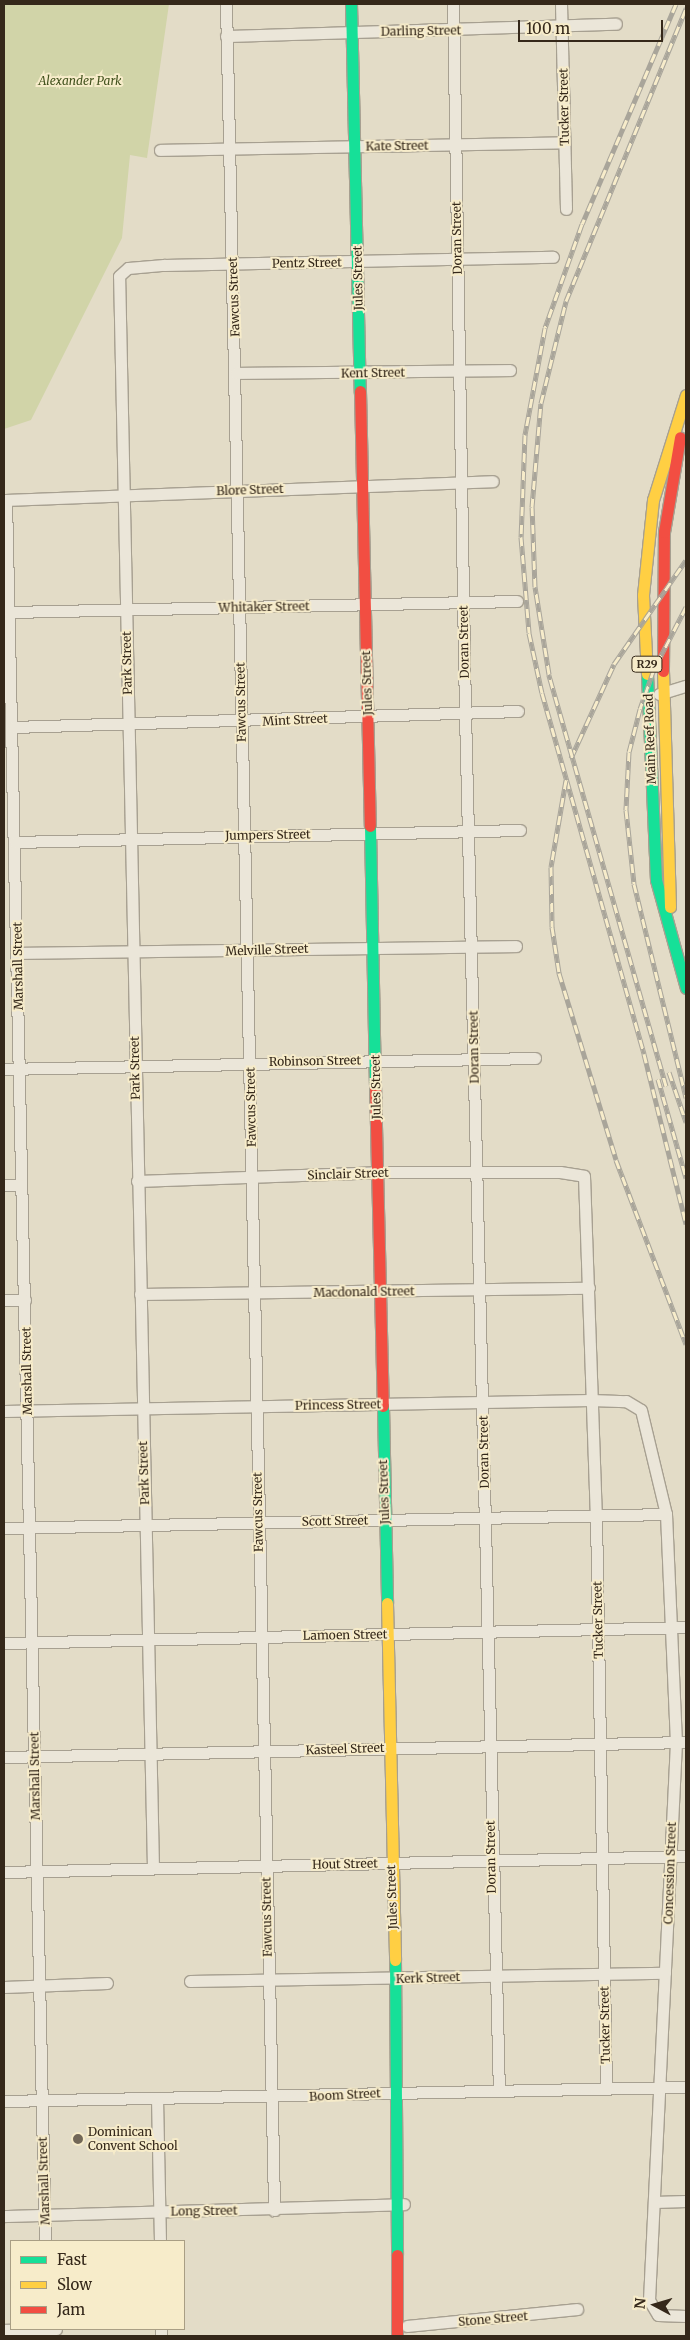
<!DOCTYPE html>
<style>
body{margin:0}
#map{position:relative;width:690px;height:2340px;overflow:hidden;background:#e3dcc7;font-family:Merriweather,serif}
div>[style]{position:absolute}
.green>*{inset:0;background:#d1d4a8}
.roads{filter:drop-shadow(1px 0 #a7a091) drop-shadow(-1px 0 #a7a091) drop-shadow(0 1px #a7a091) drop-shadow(0 -1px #a7a091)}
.street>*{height:11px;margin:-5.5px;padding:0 5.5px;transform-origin:5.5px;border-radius:5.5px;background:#ebe6d9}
.fast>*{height:11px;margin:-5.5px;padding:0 5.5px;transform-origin:5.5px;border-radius:5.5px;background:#16e098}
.slow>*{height:11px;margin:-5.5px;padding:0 5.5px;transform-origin:5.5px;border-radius:5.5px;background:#ffcf43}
.jam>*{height:11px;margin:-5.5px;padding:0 5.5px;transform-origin:5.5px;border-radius:5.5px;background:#f24e42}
.rail>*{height:5px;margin-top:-2.5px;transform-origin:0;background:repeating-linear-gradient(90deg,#f7ecca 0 9px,#a9a59a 0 18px);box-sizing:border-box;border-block:1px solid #a9a59a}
.dots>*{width:14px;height:14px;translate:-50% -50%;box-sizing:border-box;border:2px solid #f7ecca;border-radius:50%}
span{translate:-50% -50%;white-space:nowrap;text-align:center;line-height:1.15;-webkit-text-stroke:4px #f7ecca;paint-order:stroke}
.shield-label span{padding:1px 4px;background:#f7ecca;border:1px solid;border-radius:4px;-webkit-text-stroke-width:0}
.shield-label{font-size:11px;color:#35281a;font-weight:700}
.street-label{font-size:12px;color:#35281a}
.park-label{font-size:12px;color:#43531f;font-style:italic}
.poi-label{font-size:12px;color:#35281a}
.left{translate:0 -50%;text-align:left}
.frame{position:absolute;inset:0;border:5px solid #35281a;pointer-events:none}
.legend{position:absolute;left:10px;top:2240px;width:175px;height:90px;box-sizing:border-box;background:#f7ecca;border:1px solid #a99e84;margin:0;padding:6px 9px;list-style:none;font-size:15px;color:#35281a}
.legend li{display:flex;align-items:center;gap:10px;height:25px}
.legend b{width:25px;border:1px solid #a99e84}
.north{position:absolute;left:630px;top:2280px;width:50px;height:50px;-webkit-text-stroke:4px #f7ecca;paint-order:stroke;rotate:276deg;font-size:14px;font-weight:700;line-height:20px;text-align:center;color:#35281a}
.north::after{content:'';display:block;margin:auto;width:18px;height:22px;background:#35281a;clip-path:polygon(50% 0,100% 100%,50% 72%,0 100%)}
.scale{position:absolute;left:518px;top:20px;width:145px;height:22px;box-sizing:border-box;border:2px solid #35281a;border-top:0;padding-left:6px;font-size:15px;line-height:18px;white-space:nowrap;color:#35281a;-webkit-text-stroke:4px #f7ecca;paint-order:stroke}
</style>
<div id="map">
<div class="green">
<div style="clip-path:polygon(4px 4px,169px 4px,147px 158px,130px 155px,122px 238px,31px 420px,4px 429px)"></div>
</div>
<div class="roads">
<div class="street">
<div style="left:226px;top:4px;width:2207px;rotate:88.75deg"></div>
<div style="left:453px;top:4px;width:709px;rotate:89.03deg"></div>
<div style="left:465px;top:713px;width:1378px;rotate:88.59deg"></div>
<div style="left:561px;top:4px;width:205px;rotate:88.6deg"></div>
<div style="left:226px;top:36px;width:390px;rotate:-1.8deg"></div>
<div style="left:160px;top:150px;width:404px;rotate:-1.1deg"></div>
<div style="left:236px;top:373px;width:274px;rotate:-0.6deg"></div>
<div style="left:4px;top:500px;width:489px;rotate:-2.2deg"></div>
<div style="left:6px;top:500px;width:1741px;rotate:88.72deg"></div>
<div style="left:10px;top:612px;width:507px;rotate:-1.24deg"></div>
<div style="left:659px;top:694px;width:28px;rotate:-17deg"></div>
<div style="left:13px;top:727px;width:505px;rotate:-1.81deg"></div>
<div style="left:15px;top:842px;width:505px;rotate:-1.36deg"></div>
<div style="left:18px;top:953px;width:498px;rotate:-0.8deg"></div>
<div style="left:4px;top:1069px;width:531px;rotate:-1.19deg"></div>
<div style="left:137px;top:1181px;width:240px;rotate:-2.1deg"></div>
<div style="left:377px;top:1172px;width:183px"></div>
<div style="left:560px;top:1172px;width:24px;rotate:9deg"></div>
<div style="left:584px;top:1176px;width:340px;rotate:88deg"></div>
<div style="left:596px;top:1516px;width:572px;rotate:89deg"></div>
<div style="left:4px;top:1185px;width:17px"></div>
<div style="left:140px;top:1294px;width:449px;rotate:-0.8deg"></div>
<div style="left:4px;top:1300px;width:21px"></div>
<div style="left:4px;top:1411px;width:587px;rotate:-1.07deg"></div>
<div style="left:591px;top:1400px;width:35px;rotate:2deg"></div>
<div style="left:626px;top:1401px;width:17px;rotate:31deg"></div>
<div style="left:641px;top:1410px;width:107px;rotate:76.5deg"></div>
<div style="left:666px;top:1514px;width:228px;rotate:87.5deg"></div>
<div style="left:676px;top:1742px;width:559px;rotate:92.77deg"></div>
<div style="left:649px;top:2300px;width:17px;rotate:59deg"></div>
<div style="left:658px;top:2315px;width:28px;rotate:2deg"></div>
<div style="left:4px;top:1528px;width:662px;rotate:-1.21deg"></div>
<div style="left:4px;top:1643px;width:682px;rotate:-1.34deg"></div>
<div style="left:4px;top:1757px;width:682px;rotate:-1.26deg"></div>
<div style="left:153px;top:1868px;width:1592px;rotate:-91.22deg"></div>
<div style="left:119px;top:276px;width:12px;rotate:-42deg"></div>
<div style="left:128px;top:268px;width:36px;rotate:-5deg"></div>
<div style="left:164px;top:265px;width:389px;rotate:-1.2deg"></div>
<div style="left:4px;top:1872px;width:682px;rotate:-1.34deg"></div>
<div style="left:190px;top:1981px;width:475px;rotate:-1deg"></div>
<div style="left:4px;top:1987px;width:103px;rotate:-2.2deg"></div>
<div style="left:157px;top:2098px;width:143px;rotate:88.8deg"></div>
<div style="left:4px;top:2101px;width:682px;rotate:-1.18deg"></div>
<div style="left:654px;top:2202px;width:32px;rotate:-2deg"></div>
<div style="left:4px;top:2216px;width:400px;rotate:-1.7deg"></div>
<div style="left:407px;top:2326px;width:171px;rotate:-5.7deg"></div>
<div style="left:161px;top:2329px;width:7px;rotate:90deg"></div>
<div style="left:4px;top:2330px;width:52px;rotate:-1.1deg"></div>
</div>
<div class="fast">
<div style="left:351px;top:4px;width:387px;rotate:88.7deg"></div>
<div style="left:647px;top:674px;width:206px;rotate:87.5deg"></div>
<div style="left:656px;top:880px;width:112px;rotate:74.5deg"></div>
<div style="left:370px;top:826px;width:259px;rotate:88.9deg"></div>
<div style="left:383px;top:1406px;width:197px;rotate:88.8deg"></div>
<div style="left:395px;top:1960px;width:295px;rotate:89.6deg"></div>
</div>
<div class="slow">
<div style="left:663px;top:671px;width:236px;rotate:88.3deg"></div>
<div style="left:647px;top:674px;width:79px;rotate:-92.9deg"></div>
<div style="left:643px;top:595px;width:96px;rotate:-84deg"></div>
<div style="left:653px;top:500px;width:110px;rotate:-72.6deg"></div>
<div style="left:387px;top:1603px;width:357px;rotate:88.7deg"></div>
</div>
<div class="jam">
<div style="left:360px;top:391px;width:435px;rotate:88.7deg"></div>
<div style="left:663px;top:671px;width:139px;rotate:-89.6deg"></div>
<div style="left:664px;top:532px;width:96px;rotate:-80.4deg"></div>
<div style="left:375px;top:1085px;width:321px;rotate:88.6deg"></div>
<div style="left:397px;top:2336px;width:81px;rotate:-90deg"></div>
</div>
</div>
<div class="rail">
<div style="left:676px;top:4px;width:239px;rotate:113.1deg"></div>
<div style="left:582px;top:224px;width:110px;rotate:109.6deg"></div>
<div style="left:545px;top:328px;width:109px;rotate:100.6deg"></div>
<div style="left:525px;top:435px;width:102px;rotate:92.2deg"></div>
<div style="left:521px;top:537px;width:96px;rotate:85.2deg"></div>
<div style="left:529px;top:633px;width:61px;rotate:77.8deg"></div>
<div style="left:542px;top:693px;width:375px;rotate:74.2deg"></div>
<div style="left:644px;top:1054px;width:175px;rotate:76.1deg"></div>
<div style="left:686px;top:607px;width:70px;rotate:117.3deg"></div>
<div style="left:654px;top:669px;width:42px;rotate:109.3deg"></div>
<div style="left:640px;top:709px;width:44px;rotate:104.3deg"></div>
<div style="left:629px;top:752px;width:58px;rotate:93deg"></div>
<div style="left:626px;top:810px;width:74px;rotate:83.8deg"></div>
<div style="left:634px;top:884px;width:220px;rotate:76.3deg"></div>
<div style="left:571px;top:758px;width:103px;rotate:-65.4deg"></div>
<div style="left:614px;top:664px;width:126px;rotate:-55.3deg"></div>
<div style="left:566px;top:780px;width:88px;rotate:99.8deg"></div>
<div style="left:551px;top:867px;width:60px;rotate:89deg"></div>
<div style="left:552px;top:927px;width:47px;rotate:81.3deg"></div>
<div style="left:559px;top:973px;width:195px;rotate:73deg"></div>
<div style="left:616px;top:1160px;width:197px;rotate:69.2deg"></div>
<div style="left:669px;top:1072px;width:53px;rotate:71.2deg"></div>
<div style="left:658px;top:1079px;width:103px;rotate:74.2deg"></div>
<div style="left:666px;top:1086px;width:428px;rotate:-105.9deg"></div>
<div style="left:549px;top:674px;width:88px;rotate:-99.1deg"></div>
<div style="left:535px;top:587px;width:80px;rotate:-92.1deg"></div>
<div style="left:532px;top:507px;width:104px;rotate:-85.1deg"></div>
<div style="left:541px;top:403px;width:105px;rotate:-76.2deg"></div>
<div style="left:566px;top:301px;width:317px;rotate:-67.7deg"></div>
</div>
<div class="dots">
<div style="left:78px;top:2139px;background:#726757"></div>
</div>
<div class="shield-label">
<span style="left:647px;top:664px">R29</span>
</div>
<div class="street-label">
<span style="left:421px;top:31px;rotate:-1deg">Darling Street</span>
<span style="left:564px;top:107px;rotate:-91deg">Tucker Street</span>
<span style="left:397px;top:146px;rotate:-1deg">Kate Street</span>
<span style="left:457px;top:238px;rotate:-91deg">Doran Street</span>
<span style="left:307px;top:263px;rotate:-1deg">Pentz Street</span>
<span style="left:358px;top:278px;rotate:-91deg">Jules Street</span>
<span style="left:234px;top:297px;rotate:-92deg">Fawcus Street</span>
<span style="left:373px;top:373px;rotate:-1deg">Kent Street</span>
<span style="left:250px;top:490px;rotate:-2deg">Blore Street</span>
<span style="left:264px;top:607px;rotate:-1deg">Whitaker Street</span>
<span style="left:464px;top:642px;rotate:-91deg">Doran Street</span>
<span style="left:127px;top:663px;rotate:-91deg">Park Street</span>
<span style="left:367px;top:683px;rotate:-92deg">Jules Street</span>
<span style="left:241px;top:702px;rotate:-91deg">Fawcus Street</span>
<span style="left:295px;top:720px;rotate:-3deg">Mint Street</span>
<span style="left:650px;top:739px;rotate:-92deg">Main Reef Road</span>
<span style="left:268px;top:835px;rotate:-1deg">Jumpers Street</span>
<span style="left:267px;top:950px;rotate:-2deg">Melville Street</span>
<span style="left:18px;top:966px;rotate:-91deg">Marshall Street</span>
<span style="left:474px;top:1047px;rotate:-91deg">Doran Street</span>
<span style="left:315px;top:1061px;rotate:-1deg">Robinson Street</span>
<span style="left:135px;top:1068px;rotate:-91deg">Park Street</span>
<span style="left:376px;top:1087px;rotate:-91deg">Jules Street</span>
<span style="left:251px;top:1107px;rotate:-91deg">Fawcus Street</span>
<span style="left:348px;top:1174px;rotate:-2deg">Sinclair Street</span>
<span style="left:364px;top:1292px;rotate:-1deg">Macdonald Street</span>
<span style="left:27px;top:1371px;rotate:-91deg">Marshall Street</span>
<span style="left:338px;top:1405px;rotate:-1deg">Princess Street</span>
<span style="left:484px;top:1452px;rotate:-91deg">Doran Street</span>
<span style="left:144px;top:1473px;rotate:-92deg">Park Street</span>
<span style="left:384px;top:1492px;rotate:-92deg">Jules Street</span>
<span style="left:258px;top:1512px;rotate:-91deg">Fawcus Street</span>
<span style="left:335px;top:1521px;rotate:-1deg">Scott Street</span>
<span style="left:598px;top:1620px;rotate:-91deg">Tucker Street</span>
<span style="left:345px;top:1635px;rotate:-1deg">Lamoen Street</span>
<span style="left:345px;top:1749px;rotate:-2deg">Kasteel Street</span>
<span style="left:35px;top:1776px;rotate:-91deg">Marshall Street</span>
<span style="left:491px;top:1857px;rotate:-91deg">Doran Street</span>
<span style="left:345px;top:1864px;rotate:-1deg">Hout Street</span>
<span style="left:670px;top:1873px;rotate:-88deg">Concession Street</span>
<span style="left:392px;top:1897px;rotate:-92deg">Jules Street</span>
<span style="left:267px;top:1917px;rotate:-91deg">Fawcus Street</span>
<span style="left:428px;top:1978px;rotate:-2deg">Kerk Street</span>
<span style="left:605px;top:2025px;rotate:-91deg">Tucker Street</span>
<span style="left:345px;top:2095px;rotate:-3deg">Boom Street</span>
<span style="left:44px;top:2181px;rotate:-92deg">Marshall Street</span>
<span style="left:204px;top:2211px;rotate:-1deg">Long Street</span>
<span style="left:493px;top:2319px;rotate:-5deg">Stone Street</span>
</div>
<div class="park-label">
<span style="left:80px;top:81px">Alexander Park</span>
</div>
<div class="poi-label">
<span class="left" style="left:88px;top:2139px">Dominican<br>Convent School</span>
</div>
<div class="frame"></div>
<ul class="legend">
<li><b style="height:6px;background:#16e098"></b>Fast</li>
<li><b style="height:6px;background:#ffcf43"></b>Slow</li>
<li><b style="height:6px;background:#f24e42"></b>Jam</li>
</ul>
<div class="north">N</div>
<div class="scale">100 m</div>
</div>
